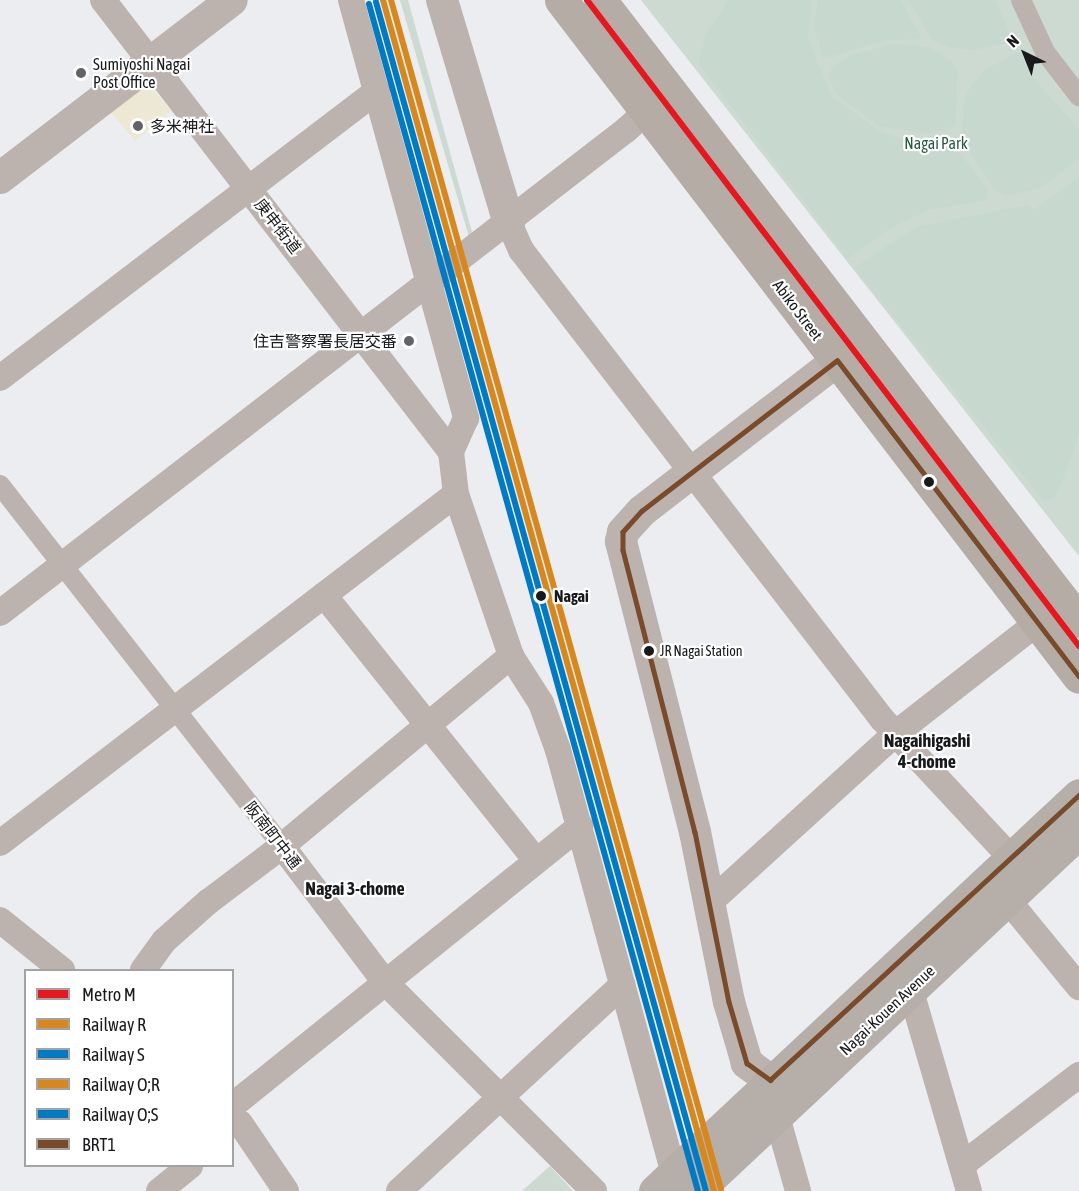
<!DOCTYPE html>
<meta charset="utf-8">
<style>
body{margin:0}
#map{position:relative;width:1079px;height:1191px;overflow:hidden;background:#ebedf0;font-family:"Asap Condensed","Noto Sans JP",sans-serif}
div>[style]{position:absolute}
.green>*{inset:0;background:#ccdad2}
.forest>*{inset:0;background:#c7d8ce}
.sand>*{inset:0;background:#ece8d4}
.pedestrian>*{height:20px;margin:-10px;padding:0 10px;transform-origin:10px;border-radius:10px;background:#bcb3af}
.minor>*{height:26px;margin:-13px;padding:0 13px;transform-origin:13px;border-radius:13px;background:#bcb3af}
.tertiary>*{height:32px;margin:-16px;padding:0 16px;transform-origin:16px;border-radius:16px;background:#bcb3af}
.primary>*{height:33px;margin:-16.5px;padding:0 16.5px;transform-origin:16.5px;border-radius:16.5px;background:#b5aca5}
.trunk>*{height:33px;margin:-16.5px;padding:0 16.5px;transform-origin:16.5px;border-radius:16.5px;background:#b6aea8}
.bus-1>*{height:4.5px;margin:-2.25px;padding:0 2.25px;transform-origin:2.25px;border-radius:2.25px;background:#7a4b2a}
.rail-1>*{height:6px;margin:-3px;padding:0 3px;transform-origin:3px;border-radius:3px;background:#d6881e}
.rail-2>*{height:6px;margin:-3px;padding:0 3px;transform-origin:3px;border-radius:3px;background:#007ac2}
.rail-3>*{height:6px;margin:-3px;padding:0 3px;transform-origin:3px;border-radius:3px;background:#d6881e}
.rail-4>*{height:6px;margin:-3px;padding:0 3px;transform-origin:3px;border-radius:3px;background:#007ac2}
.metro-1>*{height:6px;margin:-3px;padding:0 3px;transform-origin:3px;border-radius:3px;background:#e5171f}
.dots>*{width:16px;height:16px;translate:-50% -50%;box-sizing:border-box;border:3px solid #fff;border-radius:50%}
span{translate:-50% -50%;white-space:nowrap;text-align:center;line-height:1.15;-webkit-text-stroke:4.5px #fff;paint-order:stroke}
.bus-label{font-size:14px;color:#18191b}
.left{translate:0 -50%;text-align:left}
.poi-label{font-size:16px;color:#18191b}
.right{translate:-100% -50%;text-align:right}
.park-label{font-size:16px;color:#2b5b3e}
.street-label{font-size:16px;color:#18191b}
.stop-label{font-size:16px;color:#18191b;font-weight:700}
.neighbourhood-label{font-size:18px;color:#18191b;font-weight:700}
.legend{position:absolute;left:24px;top:969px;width:210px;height:198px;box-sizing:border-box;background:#fff;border:2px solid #a3a3a4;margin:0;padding:8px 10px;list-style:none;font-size:18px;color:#18191b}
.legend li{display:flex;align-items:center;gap:12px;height:30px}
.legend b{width:30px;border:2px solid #a3a3a4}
.north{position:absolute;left:995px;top:24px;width:60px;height:60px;-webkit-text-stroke:4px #fff;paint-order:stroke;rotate:317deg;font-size:16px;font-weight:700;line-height:24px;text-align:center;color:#18191b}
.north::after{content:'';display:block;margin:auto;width:21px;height:27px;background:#18191b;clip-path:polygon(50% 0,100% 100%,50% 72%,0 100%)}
</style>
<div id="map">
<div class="green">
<div style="clip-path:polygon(400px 0,408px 0,472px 232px,469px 237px)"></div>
<div style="clip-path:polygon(641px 0,1079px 0,1079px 556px)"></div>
<div style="clip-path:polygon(550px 1166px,573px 1191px,522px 1191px)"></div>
</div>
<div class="forest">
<div style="clip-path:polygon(729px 0,811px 0,808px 38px,832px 97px,882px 133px,901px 139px,952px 142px,988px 191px,986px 200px,928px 210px,891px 228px,848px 259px,698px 63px,706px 33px)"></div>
<div style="clip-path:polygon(818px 0,900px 0,922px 39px,886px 40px,823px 59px,814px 27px)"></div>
<div style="clip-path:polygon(908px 0,996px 0,1011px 38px,1004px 44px,973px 50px,948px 47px,932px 39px)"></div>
<div style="clip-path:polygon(893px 44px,930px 47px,953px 62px,958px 75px,955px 124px,947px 130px,925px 134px,879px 126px,837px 95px,829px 77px,832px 67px,849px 56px)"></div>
<div style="clip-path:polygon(1018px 52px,1034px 79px,1079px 129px,1079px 159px,1040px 188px,1005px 196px,995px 190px,969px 151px,962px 131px,963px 110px,967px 92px,983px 71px)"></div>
<div style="clip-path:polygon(1079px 178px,1079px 434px,1062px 482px,1054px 498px,1044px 501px,854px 268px,916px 227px,1028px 205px,1034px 210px)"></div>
</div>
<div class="sand">
<div style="clip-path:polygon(142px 84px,151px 86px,171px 111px,135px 141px,110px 111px)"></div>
</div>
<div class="pedestrian">
<div style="left:1021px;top:0;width:57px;rotate:65.2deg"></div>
<div style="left:1045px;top:52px;width:56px;rotate:52.3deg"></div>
<div style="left:0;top:485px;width:458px;rotate:52deg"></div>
</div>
<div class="minor">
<div style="left:103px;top:0;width:570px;rotate:52.41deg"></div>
<div style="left:351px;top:0;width:434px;rotate:74.6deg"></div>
<div style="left:466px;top:418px;width:37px;rotate:114deg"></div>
<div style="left:451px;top:452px;width:42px;rotate:83.2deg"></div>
<div style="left:456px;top:494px;width:171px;rotate:71.2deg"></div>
<div style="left:511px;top:656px;width:56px;rotate:57.4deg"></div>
<div style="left:541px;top:703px;width:50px;rotate:70.1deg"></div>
<div style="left:558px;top:750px;width:440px;rotate:74.7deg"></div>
<div style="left:509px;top:223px;width:30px;rotate:66deg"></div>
<div style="left:521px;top:250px;width:592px;rotate:52.41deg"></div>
<div style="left:882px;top:719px;width:190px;rotate:47.1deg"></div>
<div style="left:0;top:378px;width:474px;rotate:-37.3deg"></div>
<div style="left:324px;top:595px;width:338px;rotate:51.4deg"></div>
<div style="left:0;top:613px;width:791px;rotate:-37.65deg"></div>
<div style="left:626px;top:130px;width:28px;rotate:-42deg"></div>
<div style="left:647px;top:111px;width:17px;rotate:-87deg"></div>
<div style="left:0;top:843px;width:574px;rotate:-37.43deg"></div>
<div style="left:282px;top:846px;width:169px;rotate:52.9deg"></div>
<div style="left:384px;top:981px;width:297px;rotate:45deg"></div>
<div style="left:1007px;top:899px;width:114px;rotate:50.7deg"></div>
<div style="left:707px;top:905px;width:254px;rotate:-42.3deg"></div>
<div style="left:895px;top:734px;width:180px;rotate:-38deg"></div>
<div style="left:0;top:920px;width:80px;rotate:38.9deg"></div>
<div style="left:143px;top:970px;width:36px;rotate:-54deg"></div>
<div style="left:164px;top:941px;width:59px;rotate:-41.6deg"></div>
<div style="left:208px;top:902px;width:93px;rotate:-37.1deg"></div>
<div style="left:282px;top:846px;width:298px;rotate:-39.7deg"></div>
<div style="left:910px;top:988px;width:211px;rotate:73.8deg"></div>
<div style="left:232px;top:1106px;width:447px;rotate:-38.8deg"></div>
<div style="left:776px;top:1113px;width:81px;rotate:74.2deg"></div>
<div style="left:240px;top:1123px;width:82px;rotate:55.9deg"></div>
<div style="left:962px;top:1165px;width:148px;rotate:-37.6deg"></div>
<div style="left:159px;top:1191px;width:40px;rotate:-39deg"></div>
<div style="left:399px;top:1191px;width:304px;rotate:-42.7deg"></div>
</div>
<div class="tertiary">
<div style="left:442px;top:0;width:233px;rotate:73.3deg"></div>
<div style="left:0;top:178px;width:292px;rotate:-37.5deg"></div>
<div style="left:770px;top:1080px;width:29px;rotate:-144deg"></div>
<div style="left:747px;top:1063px;width:64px;rotate:-106.4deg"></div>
<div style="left:729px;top:1002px;width:173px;rotate:-101.3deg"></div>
<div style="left:695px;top:832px;width:300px;rotate:-104.3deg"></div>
<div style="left:621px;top:541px;width:9px;rotate:-77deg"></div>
<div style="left:623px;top:532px;width:28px;rotate:-48deg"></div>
<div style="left:642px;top:511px;width:246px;rotate:-37.6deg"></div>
</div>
<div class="primary">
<div style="left:561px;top:0;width:852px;rotate:52.58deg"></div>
<div style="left:600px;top:0;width:784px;rotate:52.36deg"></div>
</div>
<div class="trunk">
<div style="left:655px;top:1191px;width:580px;rotate:-43.04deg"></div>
<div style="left:696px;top:1191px;width:525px;rotate:-43.15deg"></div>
</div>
<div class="bus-1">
<div style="left:1079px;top:677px;width:398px;rotate:-127.4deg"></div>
<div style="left:837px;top:361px;width:246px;rotate:142.4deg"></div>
<div style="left:642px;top:511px;width:28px;rotate:132deg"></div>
<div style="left:623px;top:532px;width:18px;rotate:90deg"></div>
<div style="left:623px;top:550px;width:291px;rotate:75.7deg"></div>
<div style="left:695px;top:832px;width:173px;rotate:78.7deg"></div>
<div style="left:729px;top:1002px;width:64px;rotate:73.6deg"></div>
<div style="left:747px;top:1063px;width:29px;rotate:36deg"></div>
<div style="left:770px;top:1080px;width:420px;rotate:-42.7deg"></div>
</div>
<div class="rail-1">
<div style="left:383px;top:0;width:1236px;rotate:74.47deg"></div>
</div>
<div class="rail-2">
<div style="left:376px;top:2px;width:1234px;rotate:74.49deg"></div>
</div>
<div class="rail-3">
<div style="left:391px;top:0;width:1234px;rotate:74.49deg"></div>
</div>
<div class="rail-4">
<div style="left:369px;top:4px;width:1232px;rotate:74.51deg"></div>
</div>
<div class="metro-1">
<div style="left:587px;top:0;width:812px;rotate:52.71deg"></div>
</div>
<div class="dots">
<div style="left:81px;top:73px;background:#626366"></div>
<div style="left:138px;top:126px;background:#626366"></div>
<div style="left:409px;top:341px;background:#626366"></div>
<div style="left:929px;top:482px;background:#18191b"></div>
<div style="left:541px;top:596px;background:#18191b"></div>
<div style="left:649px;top:651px;background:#18191b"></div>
</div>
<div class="bus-label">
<span class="left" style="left:660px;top:651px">JR Nagai Station</span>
</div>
<div class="poi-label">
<span class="left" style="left:93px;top:73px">Sumiyoshi Nagai<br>Post Office</span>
<span class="left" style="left:150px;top:126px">多米神社</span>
<span class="right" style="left:397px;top:341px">住吉警察署長居交番</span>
</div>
<div class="park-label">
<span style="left:936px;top:143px">Nagai Park</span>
</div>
<div class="street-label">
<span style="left:278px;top:226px;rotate:52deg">庚申街道</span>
<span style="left:798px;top:310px;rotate:53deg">Abiko Street</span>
<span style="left:273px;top:835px;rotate:52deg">阪南町中通</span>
<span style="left:887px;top:1010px;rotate:-43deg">Nagai-Kouen Avenue</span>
</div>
<div class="stop-label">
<span class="left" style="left:554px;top:596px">Nagai</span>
</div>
<div class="neighbourhood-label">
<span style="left:927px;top:752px">Nagaihigashi<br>4-chome</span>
<span style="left:355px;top:889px">Nagai 3-chome</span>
</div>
<ul class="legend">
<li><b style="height:8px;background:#e5171f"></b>Metro M</li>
<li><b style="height:8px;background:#d6881e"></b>Railway R</li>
<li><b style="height:8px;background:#007ac2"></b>Railway S</li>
<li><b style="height:8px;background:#d6881e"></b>Railway O;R</li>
<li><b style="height:8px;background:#007ac2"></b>Railway O;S</li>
<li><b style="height:8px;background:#7a4b2a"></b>BRT1</li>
</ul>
<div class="north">N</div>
</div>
